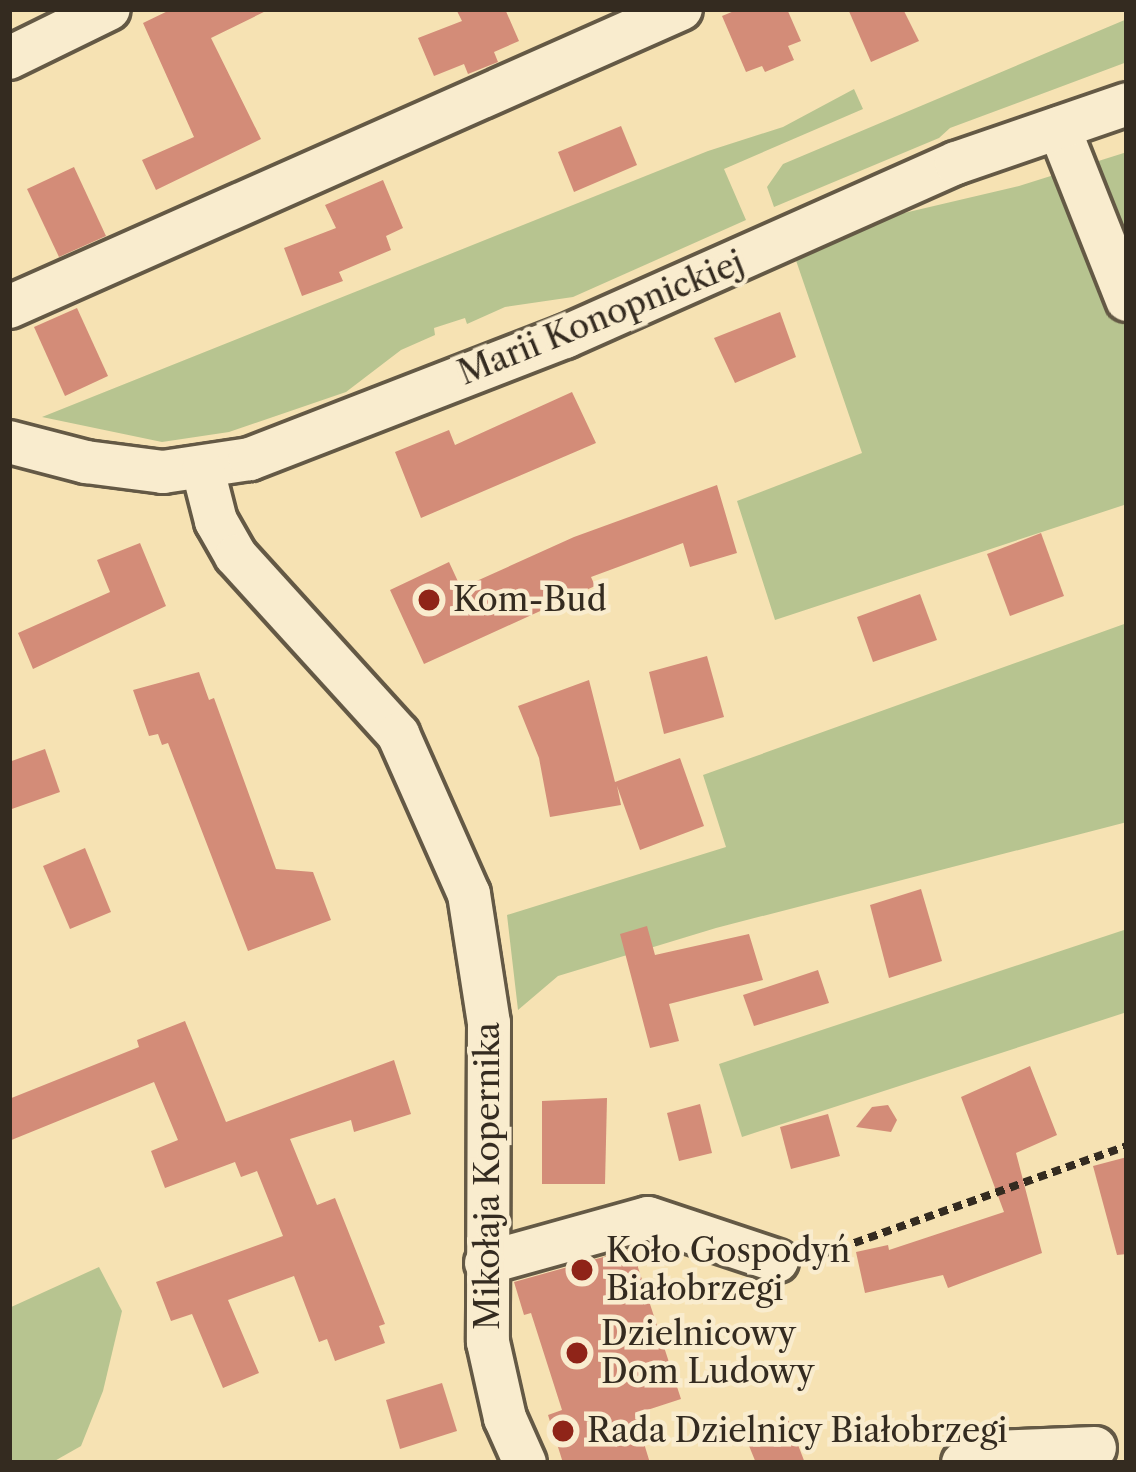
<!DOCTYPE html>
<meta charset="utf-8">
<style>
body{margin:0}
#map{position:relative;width:1136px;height:1472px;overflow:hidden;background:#f6e2b3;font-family:"Libre Caslon Text",serif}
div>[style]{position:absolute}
.green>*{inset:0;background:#b7c490}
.building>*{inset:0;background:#d38c78}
.path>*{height:8px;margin-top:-4px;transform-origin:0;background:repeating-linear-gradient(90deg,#342b20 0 9px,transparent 0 15px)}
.roads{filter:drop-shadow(3px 0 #645945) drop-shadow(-3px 0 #645945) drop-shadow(0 3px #645945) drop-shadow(0 -3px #645945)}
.minor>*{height:42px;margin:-21px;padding:0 21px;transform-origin:21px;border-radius:21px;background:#f9ecce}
.dots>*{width:33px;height:33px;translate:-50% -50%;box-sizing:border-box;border:6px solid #f9ecce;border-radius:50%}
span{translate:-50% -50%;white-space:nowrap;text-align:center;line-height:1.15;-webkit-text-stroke:9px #f9ecce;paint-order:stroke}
.street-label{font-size:33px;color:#342b20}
.poi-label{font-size:33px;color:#342b20}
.left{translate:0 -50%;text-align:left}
.frame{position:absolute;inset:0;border:12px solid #342b20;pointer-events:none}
</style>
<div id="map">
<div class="green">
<div style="clip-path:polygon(1127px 19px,1127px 62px,950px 128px,939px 138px,774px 207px,767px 187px,783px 164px)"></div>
<div style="clip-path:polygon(854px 89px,863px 109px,724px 169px,746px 220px,573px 297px,505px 307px,467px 324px,465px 318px,434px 328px,435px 335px,401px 350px,346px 392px,229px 432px,162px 442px,42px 417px,708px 151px,783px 127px)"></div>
<div style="clip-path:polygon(1127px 152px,1127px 504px,775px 620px,737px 501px,862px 453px,789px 240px,1019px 186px)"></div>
<div style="clip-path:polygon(1127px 623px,1127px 822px,716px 928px,558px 976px,518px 1010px,507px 915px,726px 847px,703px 775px)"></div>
<div style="clip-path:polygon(1127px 929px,1127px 1012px,742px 1137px,719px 1064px)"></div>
<div style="clip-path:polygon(99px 1267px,122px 1311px,103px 1391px,81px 1446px,51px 1463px,9px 1463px,9px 1308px)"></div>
</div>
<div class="building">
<div style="clip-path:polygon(172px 9px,270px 9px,211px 38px,261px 139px,156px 190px,142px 160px,194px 137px,143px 23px)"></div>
<div style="clip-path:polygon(456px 9px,505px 9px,519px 41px,494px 52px,498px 62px,468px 74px,464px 64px,434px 76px,418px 38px,462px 21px)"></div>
<div style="clip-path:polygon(739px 9px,787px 9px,801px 41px,788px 46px,794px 60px,765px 72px,762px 66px,746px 72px,722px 16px)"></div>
<div style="clip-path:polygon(848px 9px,903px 9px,919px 41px,871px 62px)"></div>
<div style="clip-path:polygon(621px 126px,637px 165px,574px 192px,558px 152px)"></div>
<div style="clip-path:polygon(74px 167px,106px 236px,59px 257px,27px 189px)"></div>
<div style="clip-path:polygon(383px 180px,403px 228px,386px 236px,391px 250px,339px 272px,343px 281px,302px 296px,284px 248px,336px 228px,325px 205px)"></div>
<div style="clip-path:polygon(77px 308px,108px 376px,65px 396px,34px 327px)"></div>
<div style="clip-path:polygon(780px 312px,796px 357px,735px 383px,714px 338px)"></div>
<div style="clip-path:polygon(572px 392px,596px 443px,421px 518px,395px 452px,449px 430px,455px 445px)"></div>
<div style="clip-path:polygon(717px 485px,737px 553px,690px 567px,683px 543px,591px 577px,595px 586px,424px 664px,390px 590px,449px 562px,461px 588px,574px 537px)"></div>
<div style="clip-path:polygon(1041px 533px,1064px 596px,1010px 616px,987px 554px)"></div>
<div style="clip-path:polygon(140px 543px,166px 606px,33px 669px,18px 633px,110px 592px,97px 560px)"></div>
<div style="clip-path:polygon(920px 594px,937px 640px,873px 662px,857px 617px)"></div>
<div style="clip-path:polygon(707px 656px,724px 717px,664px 734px,649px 672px)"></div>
<div style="clip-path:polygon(199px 672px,209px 700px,214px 698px,276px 869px,313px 872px,331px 920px,248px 951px,168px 743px,162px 745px,158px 734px,149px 736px,133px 690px)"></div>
<div style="clip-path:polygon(589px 680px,615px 782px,680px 758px,704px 826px,640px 850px,617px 786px,621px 805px,550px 817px,539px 758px,518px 706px)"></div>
<div style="clip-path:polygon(45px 749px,60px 792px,9px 810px,9px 762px)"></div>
<div style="clip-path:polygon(85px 848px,111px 912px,70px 929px,43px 866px)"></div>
<div style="clip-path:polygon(921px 889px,942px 961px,889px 978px,870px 905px)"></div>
<div style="clip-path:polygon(647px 926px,655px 955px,749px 934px,763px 980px,669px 1004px,679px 1041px,650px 1048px,620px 934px)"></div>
<div style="clip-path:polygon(818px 970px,829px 1003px,754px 1026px,743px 995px)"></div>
<div style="clip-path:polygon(185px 1021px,226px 1122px,394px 1060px,411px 1114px,354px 1132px,351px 1120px,290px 1139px,317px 1205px,335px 1198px,385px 1324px,379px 1326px,385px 1343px,335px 1361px,327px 1339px,319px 1342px,294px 1276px,228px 1300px,259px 1373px,223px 1388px,192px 1314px,171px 1321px,156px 1282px,283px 1236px,257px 1171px,241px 1177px,235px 1162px,165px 1188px,151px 1151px,178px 1140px,154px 1082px,9px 1141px,9px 1099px,139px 1047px,137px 1040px)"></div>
<div style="clip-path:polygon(1030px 1066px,1057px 1135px,1016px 1153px,1042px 1253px,948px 1288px,943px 1275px,865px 1293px,856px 1252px,888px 1245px,889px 1250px,1004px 1212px,961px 1097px)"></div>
<div style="clip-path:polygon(607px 1098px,605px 1184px,542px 1184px,542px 1101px)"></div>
<div style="clip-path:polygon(700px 1104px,712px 1153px,679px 1161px,667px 1113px)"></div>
<div style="clip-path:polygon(888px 1105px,897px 1120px,891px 1132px,856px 1127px,872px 1107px)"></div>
<div style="clip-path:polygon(828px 1114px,840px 1156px,791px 1169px,780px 1127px)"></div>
<div style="clip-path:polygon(1127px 1157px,1127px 1254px,1117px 1255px,1093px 1166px)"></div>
<div style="clip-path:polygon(632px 1249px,681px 1399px,635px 1414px,650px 1463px,563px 1463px,548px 1415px,562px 1410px,531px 1313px,524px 1315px,514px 1282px)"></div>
<div style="clip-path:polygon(442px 1383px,457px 1431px,400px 1449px,386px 1400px)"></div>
<div style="clip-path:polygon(788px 1419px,805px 1463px,756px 1463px,745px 1436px)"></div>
</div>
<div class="path">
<div style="left:812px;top:1258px;width:334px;rotate:-19.6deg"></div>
</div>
<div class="roads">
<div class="minor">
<div style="left:9px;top:58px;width:111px;rotate:-26.1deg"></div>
<div style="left:1059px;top:128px;width:185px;rotate:68.4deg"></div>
<div style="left:9px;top:307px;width:735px;rotate:-23.92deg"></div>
<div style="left:9px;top:442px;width:80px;rotate:14.6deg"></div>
<div style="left:86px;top:462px;width:78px;rotate:7.4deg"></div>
<div style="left:163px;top:472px;width:88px;rotate:-8.5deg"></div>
<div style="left:250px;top:459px;width:338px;rotate:-21.2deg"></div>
<div style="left:565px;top:337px;width:428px;rotate:-24deg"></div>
<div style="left:956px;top:163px;width:181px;rotate:-19deg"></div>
<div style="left:203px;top:470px;width:53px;rotate:75.7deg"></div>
<div style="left:216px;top:521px;width:40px;rotate:60.3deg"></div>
<div style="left:236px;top:556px;width:241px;rotate:47.7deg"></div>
<div style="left:398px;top:734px;width:175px;rotate:66.1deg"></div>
<div style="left:469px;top:894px;width:131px;rotate:81.2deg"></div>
<div style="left:489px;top:1023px;width:319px;rotate:90.2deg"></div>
<div style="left:488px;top:1342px;width:78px;rotate:77.4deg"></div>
<div style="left:505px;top:1418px;width:49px;rotate:66deg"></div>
<div style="left:486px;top:1263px;width:168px;rotate:-15.5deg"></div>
<div style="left:648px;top:1218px;width:136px;rotate:18.4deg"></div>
<div style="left:963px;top:1463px;width:33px;rotate:-20deg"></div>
<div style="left:994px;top:1452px;width:101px;rotate:-2.3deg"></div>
</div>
</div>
<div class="dots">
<div style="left:429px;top:600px;background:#8f2418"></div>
<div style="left:582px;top:1270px;background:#8f2418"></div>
<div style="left:577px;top:1353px;background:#8f2418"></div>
<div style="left:563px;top:1431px;background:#8f2418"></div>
</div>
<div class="street-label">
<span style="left:601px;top:318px;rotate:-22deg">Marii Konopnickiej</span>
<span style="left:488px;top:1176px;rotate:-90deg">Mikołaja Kopernika</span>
</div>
<div class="poi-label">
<span class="left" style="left:453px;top:600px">Kom-Bud</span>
<span class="left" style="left:606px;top:1270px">Koło Gospodyń<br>Białobrzegi</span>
<span class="left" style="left:601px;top:1353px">Dzielnicowy<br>Dom Ludowy</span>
<span class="left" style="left:587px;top:1431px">Rada Dzielnicy Białobrzegi</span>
</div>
<div class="frame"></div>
</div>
